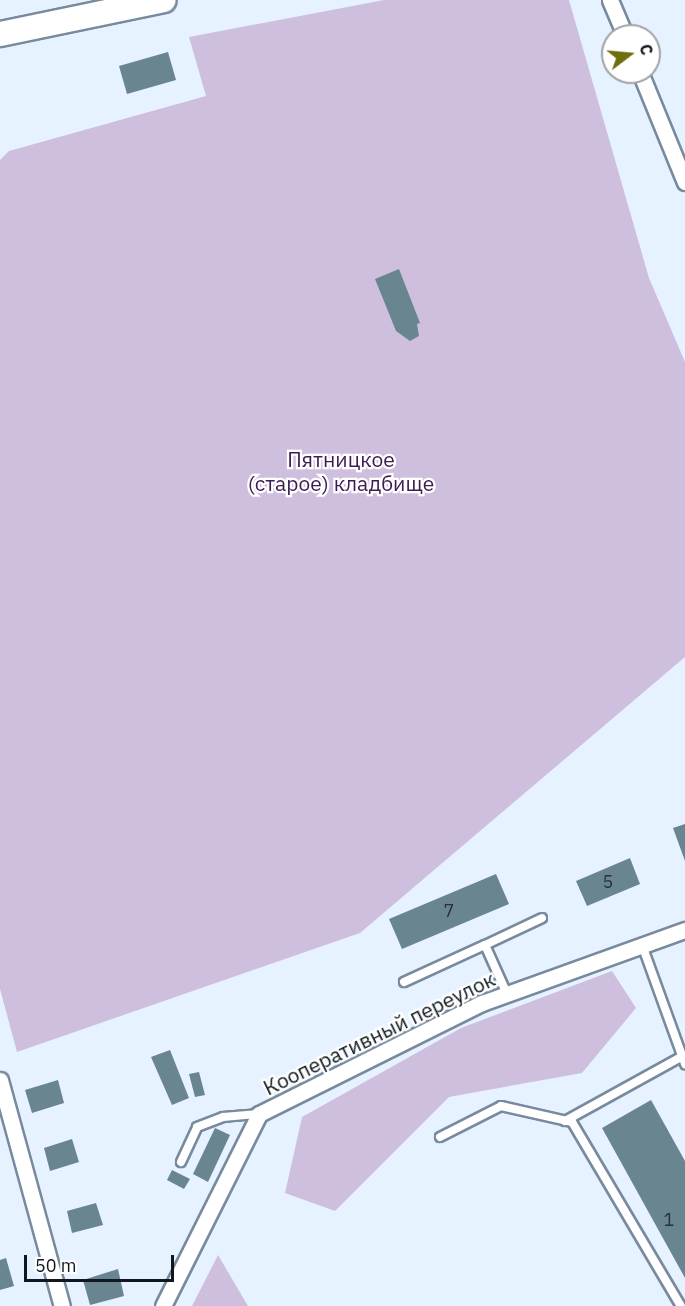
<!DOCTYPE html>
<meta charset="utf-8">
<style>
body{margin:0}
#map{position:relative;width:685px;height:1306px;overflow:hidden;background:#e6f2ff;font-family:"IBM Plex Sans",sans-serif}
div>[style]{position:absolute}
.green>*{inset:0;background:#cfbfde}
.building>*{inset:0;background:#69858f}
.roads{filter:drop-shadow(2px 0 #788a9d) drop-shadow(-2px 0 #788a9d) drop-shadow(0 2px #788a9d) drop-shadow(0 -2px #788a9d)}
.service>*{height:8px;margin:-4px;padding:0 4px;transform-origin:4px;border-radius:4px;background:#fff}
.minor>*{height:15px;margin:-7.5px;padding:0 7.5px;transform-origin:7.5px;border-radius:7.5px;background:#fff}
.primary>*{height:24px;margin:-12px;padding:0 12px;transform-origin:12px;border-radius:12px;background:#fff}
span{translate:-50% -50%;white-space:nowrap;text-align:center;line-height:1.15;-webkit-text-stroke:4.5px #fff;paint-order:stroke}
.number-label{font-size:18px;color:#27323a}
.number-label span{-webkit-text-stroke-width:0}
.park-label{font-size:21px;color:#3b1d52}
.street-label{font-size:21px;color:#11171e}
.north{position:absolute;left:601px;top:24px;width:60px;height:60px;box-sizing:border-box;background:#fff;border:2px solid #a0a2a5;border-radius:50%;rotate:74deg;font-size:16px;font-weight:700;line-height:24px;text-align:center;color:#11171e}
.north::after{content:'';display:block;margin:auto;width:21px;height:27px;background:#6f6e0f;clip-path:polygon(50% 0,100% 100%,50% 72%,0 100%)}
.scale{position:absolute;left:24px;top:1255px;width:150px;height:27px;box-sizing:border-box;border:3px solid #11171e;border-top:0;padding-left:8px;font-size:18px;line-height:21px;white-space:nowrap;color:#11171e;-webkit-text-stroke:4px #fff;paint-order:stroke}
</style>
<div id="map">
<div class="green">
<div style="clip-path:polygon(384px 0,569px 0,649px 278px,685px 362px,685px 657px,360px 933px,17px 1052px,0 989px,0 160px,9px 151px,206px 96px,189px 37px)"></div>
<div style="clip-path:polygon(612px 971px,636px 1008px,582px 1073px,449px 1097px,335px 1211px,285px 1193px,302px 1117px,461px 1028px)"></div>
<div style="clip-path:polygon(218px 1255px,248px 1306px,192px 1306px)"></div>
</div>
<div class="building">
<div style="clip-path:polygon(168px 52px,176px 80px,127px 94px,119px 66px)"></div>
<div style="clip-path:polygon(399px 269px,420px 323px,417px 324px,419px 336px,410px 341px,396px 331px,375px 279px)"></div>
<div style="clip-path:polygon(685px 824px,685px 861px,673px 828px)"></div>
<div style="clip-path:polygon(630px 858px,640px 884px,587px 906px,576px 881px)"></div>
<div style="clip-path:polygon(496px 874px,509px 904px,402px 949px,389px 919px)"></div>
<div style="clip-path:polygon(170px 1050px,189px 1098px,172px 1105px,151px 1057px)"></div>
<div style="clip-path:polygon(199px 1072px,205px 1095px,195px 1097px,189px 1074px)"></div>
<div style="clip-path:polygon(58px 1080px,64px 1103px,32px 1113px,25px 1090px)"></div>
<div style="clip-path:polygon(651px 1100px,685px 1161px,685px 1278px,602px 1128px)"></div>
<div style="clip-path:polygon(215px 1128px,230px 1135px,208px 1182px,193px 1174px)"></div>
<div style="clip-path:polygon(72px 1139px,79px 1162px,50px 1171px,44px 1148px)"></div>
<div style="clip-path:polygon(172px 1170px,190px 1179px,184px 1189px,167px 1180px)"></div>
<div style="clip-path:polygon(96px 1203px,103px 1225px,72px 1233px,67px 1211px)"></div>
<div style="clip-path:polygon(6px 1258px,14px 1286px,0 1290px,0 1260px)"></div>
<div style="clip-path:polygon(118px 1269px,124px 1296px,90px 1305px,83px 1280px)"></div>
</div>
<div class="roads">
<div class="service">
<div style="left:485px;top:945px;width:63px;rotate:-25.3deg"></div>
<div style="left:642px;top:945px;width:127px;rotate:70.1deg"></div>
<div style="left:404px;top:982px;width:89px;rotate:-24.6deg"></div>
<div style="left:485px;top:945px;width:54px;rotate:65.8deg"></div>
<div style="left:565px;top:1121px;width:132px;rotate:-28.9deg"></div>
<div style="left:440px;top:1137px;width:68px;rotate:-26.9deg"></div>
<div style="left:501px;top:1106px;width:73px;rotate:12.7deg"></div>
<div style="left:572px;top:1122px;width:214px;rotate:59.4deg"></div>
<div style="left:181px;top:1162px;width:38px;rotate:-65deg"></div>
<div style="left:197px;top:1127px;width:28px;rotate:-21deg"></div>
<div style="left:223px;top:1117px;width:36px;rotate:-5deg"></div>
</div>
<div class="minor">
<div style="left:610px;top:0;width:39px;rotate:67deg"></div>
<div style="left:640px;top:72px;width:119px;rotate:67.8deg"></div>
<div style="left:0;top:1080px;width:234px;rotate:74.7deg"></div>
<div style="left:163px;top:1306px;width:215px;rotate:-63.4deg"></div>
<div style="left:259px;top:1114px;width:249px;rotate:-26.5deg"></div>
<div style="left:482px;top:1003px;width:216px;rotate:-19.8deg"></div>
</div>
<div class="primary">
<div style="left:0;top:34px;width:167px;rotate:-11.7deg"></div>
</div>
</div>
<div class="number-label">
<span style="left:608px;top:882px">5</span>
<span style="left:449px;top:911px">7</span>
<span style="left:669px;top:1220px">1</span>
</div>
<div class="park-label">
<span style="left:341px;top:471px">Пятницкое<br>(старое) кладбище</span>
</div>
<div class="street-label">
<span style="left:379px;top:1033px;rotate:-26deg">Кооперативный переулок</span>
</div>
<div class="north">С</div>
<div class="scale">50 m</div>
</div>
